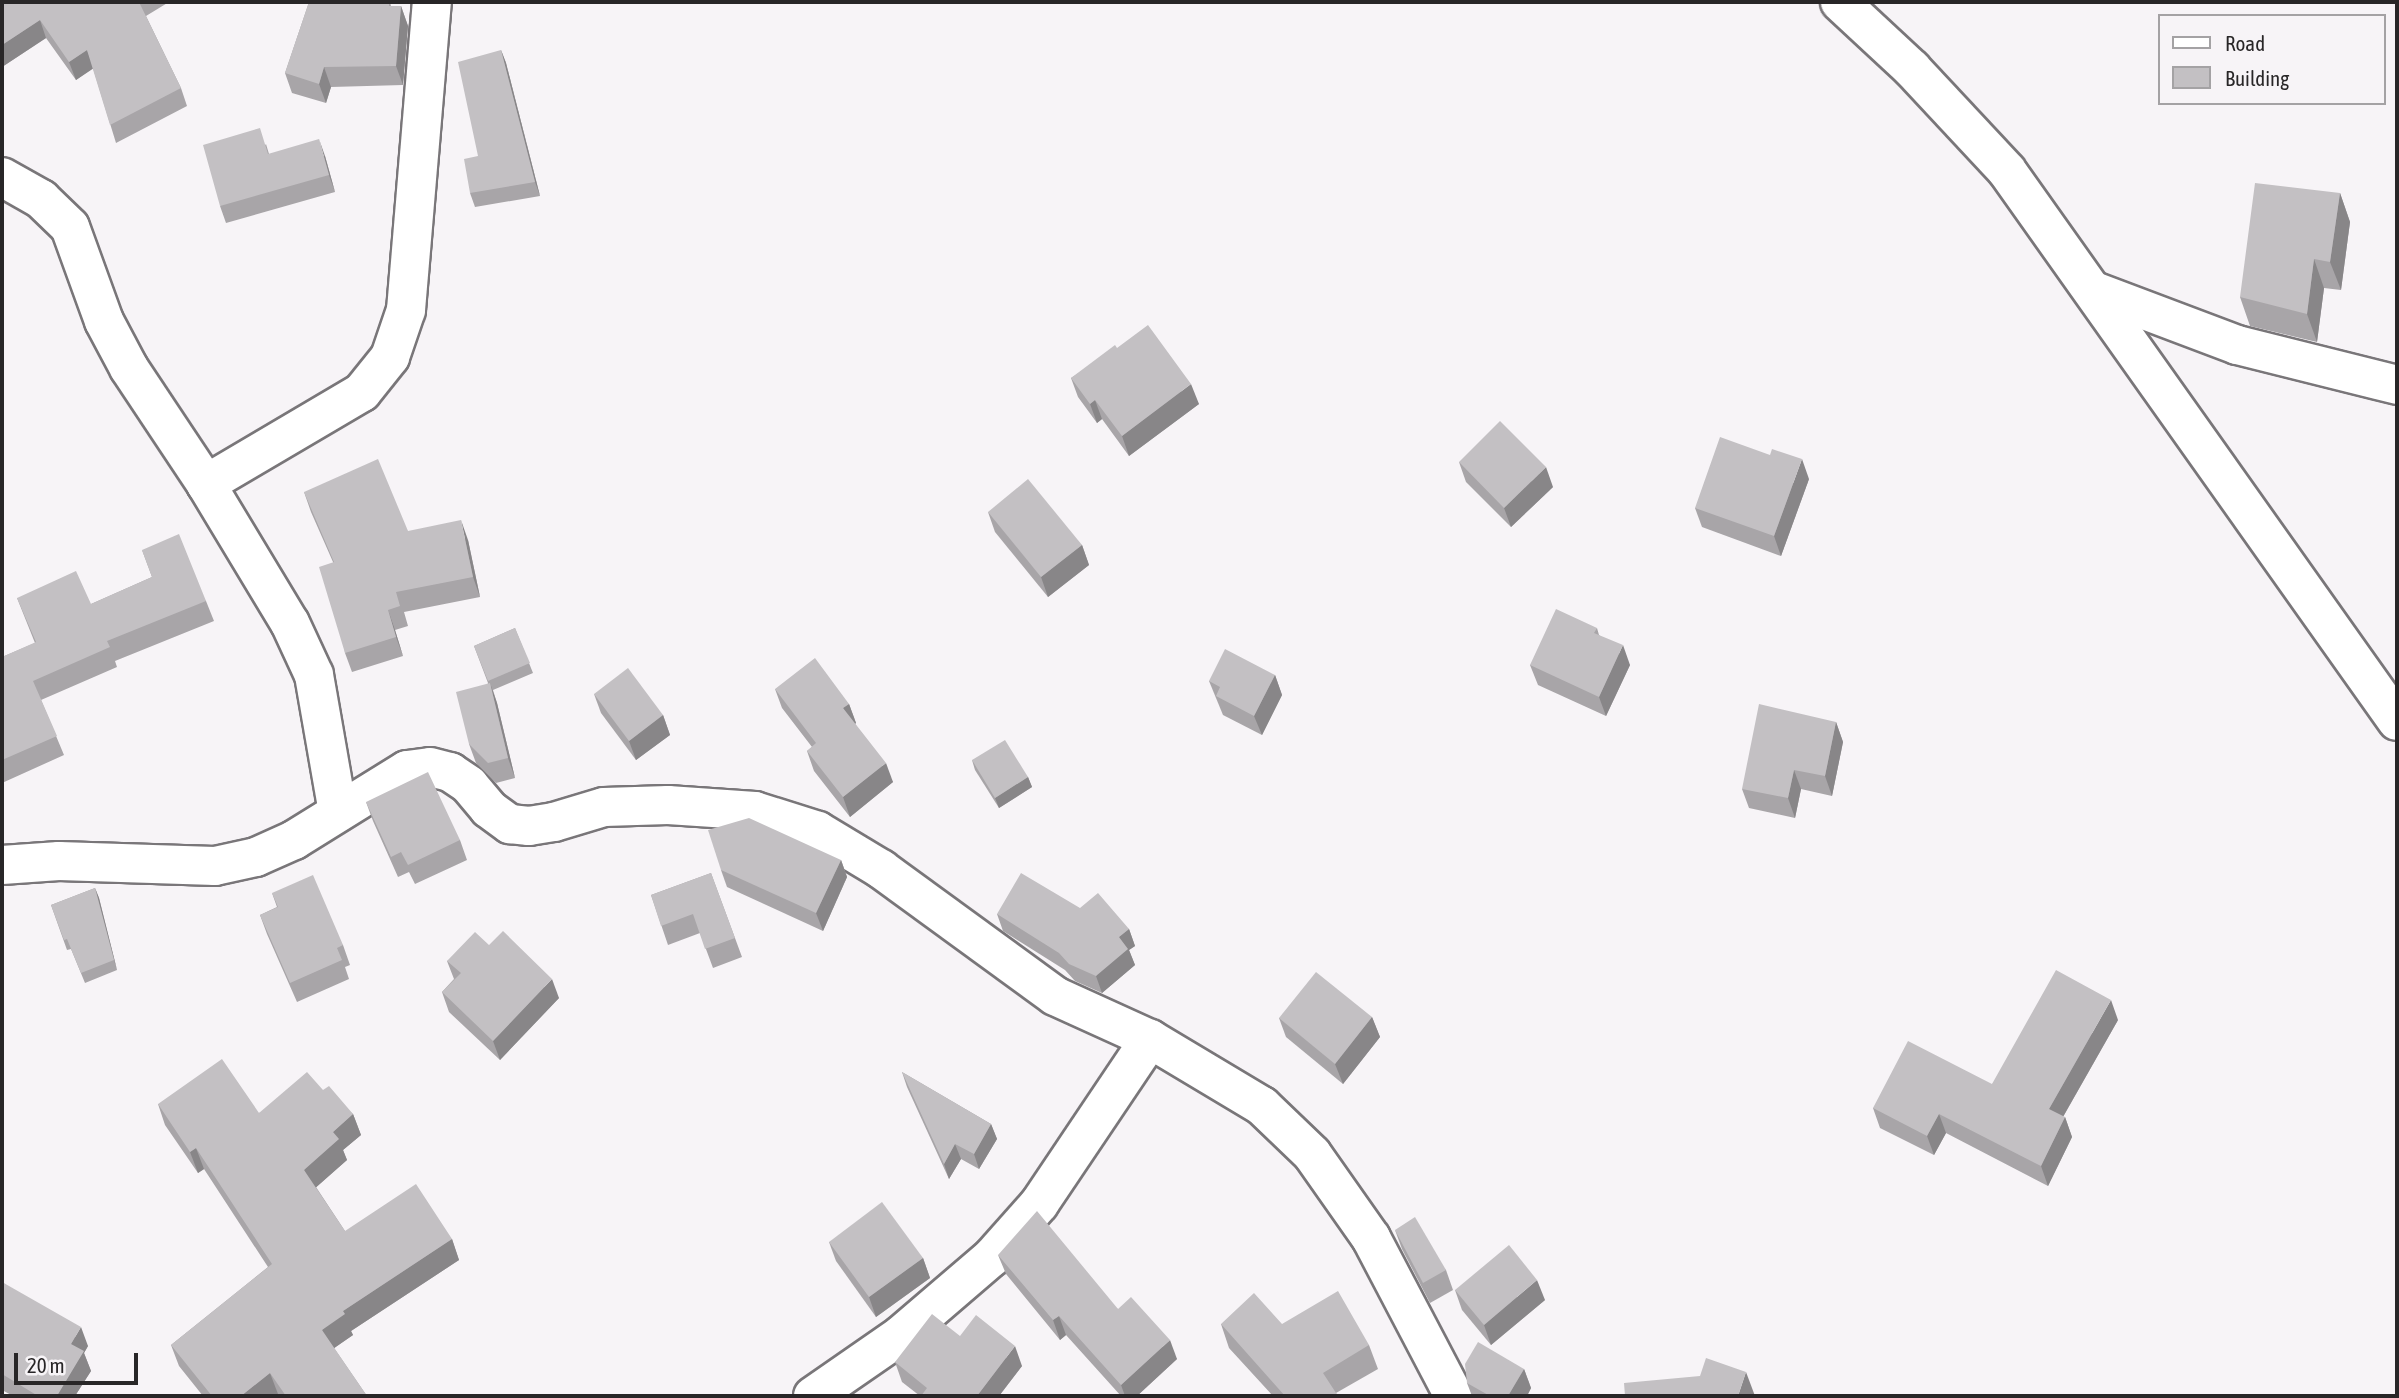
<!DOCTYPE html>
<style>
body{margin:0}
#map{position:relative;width:2399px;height:1398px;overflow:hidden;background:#f7f4f7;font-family:"Asap Condensed",sans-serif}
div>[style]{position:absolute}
.roads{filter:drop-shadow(2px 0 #797679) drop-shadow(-2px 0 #797679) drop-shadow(0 2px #797679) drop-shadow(0 -2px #797679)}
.minor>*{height:38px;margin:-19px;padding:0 19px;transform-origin:19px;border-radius:19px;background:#fff}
.wall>*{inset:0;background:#a8a5a8}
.shaded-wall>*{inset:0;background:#888688}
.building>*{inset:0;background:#c3c0c3}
span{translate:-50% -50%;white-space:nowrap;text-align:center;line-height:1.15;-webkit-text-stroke:5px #f7f4f7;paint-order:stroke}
.frame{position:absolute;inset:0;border:4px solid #282627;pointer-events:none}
.legend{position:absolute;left:2158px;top:14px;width:228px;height:91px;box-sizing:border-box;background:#f7f4f7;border:2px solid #a4a2a4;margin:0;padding:9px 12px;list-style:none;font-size:21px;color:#282627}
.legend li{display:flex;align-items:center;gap:14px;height:35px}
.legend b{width:35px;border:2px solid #a4a2a4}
.scale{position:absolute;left:14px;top:1353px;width:124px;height:32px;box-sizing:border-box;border:4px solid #282627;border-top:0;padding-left:9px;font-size:21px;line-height:24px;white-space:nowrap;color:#282627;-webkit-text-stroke:5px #f7f4f7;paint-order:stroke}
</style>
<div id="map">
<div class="roads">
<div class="minor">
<div style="left:1840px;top:2px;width:98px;rotate:42.9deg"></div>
<div style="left:1912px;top:69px;width:139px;rotate:47deg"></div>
<div style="left:2007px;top:171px;width:674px;rotate:54.66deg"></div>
<div style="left:2px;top:177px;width:45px;rotate:29.4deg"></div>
<div style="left:41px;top:199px;width:40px;rotate:44deg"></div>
<div style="left:70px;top:227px;width:100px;rotate:70.1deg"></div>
<div style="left:104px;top:321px;width:53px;rotate:62deg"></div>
<div style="left:129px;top:368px;width:139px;rotate:56.4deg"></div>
<div style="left:206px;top:484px;width:162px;rotate:58.9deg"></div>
<div style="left:290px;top:623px;width:57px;rotate:65.2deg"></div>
<div style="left:314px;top:675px;width:139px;rotate:80.1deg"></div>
<div style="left:2094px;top:291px;width:153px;rotate:20.7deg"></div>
<div style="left:2237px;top:345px;width:165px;rotate:14deg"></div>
<div style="left:206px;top:484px;width:181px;rotate:-30.5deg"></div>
<div style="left:362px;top:392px;width:45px;rotate:-51.3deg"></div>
<div style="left:390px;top:357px;width:50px;rotate:-71.2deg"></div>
<div style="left:406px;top:310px;width:309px;rotate:-85.2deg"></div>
<div style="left:2px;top:865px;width:57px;rotate:-4deg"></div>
<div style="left:59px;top:861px;width:156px;rotate:1.8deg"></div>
<div style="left:215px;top:866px;width:42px;rotate:-12.4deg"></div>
<div style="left:256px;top:857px;width:42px;rotate:-24.1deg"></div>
<div style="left:294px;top:840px;width:133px;rotate:-31.8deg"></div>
<div style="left:407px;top:770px;width:23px;rotate:-7deg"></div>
<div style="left:430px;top:767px;width:21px;rotate:14deg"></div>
<div style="left:450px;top:772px;width:23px;rotate:34deg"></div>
<div style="left:469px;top:785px;width:31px;rotate:50deg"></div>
<div style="left:489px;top:809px;width:26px;rotate:36deg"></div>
<div style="left:510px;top:824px;width:19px;rotate:6deg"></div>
<div style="left:529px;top:826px;width:25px;rotate:-9deg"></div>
<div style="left:554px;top:822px;width:52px;rotate:-16.7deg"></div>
<div style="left:604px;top:807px;width:64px;rotate:-1.8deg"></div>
<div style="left:668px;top:805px;width:87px;rotate:3.9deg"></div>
<div style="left:755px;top:811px;width:66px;rotate:17.6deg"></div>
<div style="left:818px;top:831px;width:74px;rotate:31.1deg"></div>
<div style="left:881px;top:869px;width:215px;rotate:36.1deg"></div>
<div style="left:1055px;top:996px;width:104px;rotate:24.4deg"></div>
<div style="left:1150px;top:1039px;width:131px;rotate:30.9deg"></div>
<div style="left:1262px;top:1106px;width:69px;rotate:43.8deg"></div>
<div style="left:1312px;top:1154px;width:103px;rotate:54.9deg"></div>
<div style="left:1371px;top:1238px;width:178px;rotate:62.3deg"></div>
<div style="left:813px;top:1396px;width:107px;rotate:-34.7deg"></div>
<div style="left:901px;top:1335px;width:120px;rotate:-40.6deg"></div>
<div style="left:992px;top:1257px;width:71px;rotate:-48.4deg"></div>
<div style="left:1039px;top:1204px;width:199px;rotate:-56.1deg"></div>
</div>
</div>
<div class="wall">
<div style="clip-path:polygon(2px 2px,169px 2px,146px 16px,181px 88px,187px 106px,116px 143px,93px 68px,76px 80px,46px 38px,2px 67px)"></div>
<div style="clip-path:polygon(309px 2px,390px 2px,391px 6px,401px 6px,408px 26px,403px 85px,331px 87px,326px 103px,292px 93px,285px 73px)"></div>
<div style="clip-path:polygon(501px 50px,506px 63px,540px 196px,475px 207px,470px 193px)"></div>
<div style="clip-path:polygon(266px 144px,269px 154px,325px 156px,335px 192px,226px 223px,220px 206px)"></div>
<div style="clip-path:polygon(2340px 193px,2350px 222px,2341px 290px,2324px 288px,2317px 342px,2250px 326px,2240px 297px)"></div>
<div style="clip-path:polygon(1117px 348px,1199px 404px,1129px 456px,1102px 419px,1097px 423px,1078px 397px,1071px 378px)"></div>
<div style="clip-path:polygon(1459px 462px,1553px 487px,1511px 527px,1466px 482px)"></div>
<div style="clip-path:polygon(1809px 479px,1781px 556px,1702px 527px,1695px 508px)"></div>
<div style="clip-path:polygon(304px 492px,408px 531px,468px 540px,480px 597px,404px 612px,408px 626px,395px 630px,403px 656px,352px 672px,345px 653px,333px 562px,311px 512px)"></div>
<div style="clip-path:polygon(988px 512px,1082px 545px,1089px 565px,1048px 597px,995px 532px)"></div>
<div style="clip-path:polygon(142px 550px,206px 601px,214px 621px,115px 661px,117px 667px,41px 700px,64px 755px,2px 783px,2px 657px,35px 643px,17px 598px,91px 604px,152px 577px)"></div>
<div style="clip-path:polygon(515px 628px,533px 673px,493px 690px,497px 703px,515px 778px,496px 783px,476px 763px,469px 744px,488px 683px,474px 646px)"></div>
<div style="clip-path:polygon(1597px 628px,1599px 635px,1630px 665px,1606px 716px,1538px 685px,1530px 665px)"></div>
<div style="clip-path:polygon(1275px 675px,1282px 695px,1262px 735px,1223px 715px,1209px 681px)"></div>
<div style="clip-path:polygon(775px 689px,849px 704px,856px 723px,855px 724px,893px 782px,850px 817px,814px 771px,807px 751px,812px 747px,782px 708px)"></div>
<div style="clip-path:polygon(594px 694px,663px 715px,670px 735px,636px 760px,601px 713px)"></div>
<div style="clip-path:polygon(1836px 722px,1843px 742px,1832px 796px,1801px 789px,1795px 818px,1749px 808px,1742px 789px)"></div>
<div style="clip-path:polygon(972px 760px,1028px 777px,1032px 787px,999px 808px,975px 770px)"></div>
<div style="clip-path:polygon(366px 802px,460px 840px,467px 860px,415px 884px,409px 872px,398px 877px,373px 821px)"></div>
<div style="clip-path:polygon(841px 860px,847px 877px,823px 931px,727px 887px,721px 870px)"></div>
<div style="clip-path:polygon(711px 873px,742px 957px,713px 968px,700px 933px,668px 945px,651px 895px)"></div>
<div style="clip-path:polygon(95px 888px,99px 898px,117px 970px,85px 983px,71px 949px,67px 950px,51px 905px)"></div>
<div style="clip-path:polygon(272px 893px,343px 945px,350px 965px,345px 967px,349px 979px,297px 1002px,267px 934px,260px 915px,277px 907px)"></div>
<div style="clip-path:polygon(1080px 908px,1129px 929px,1135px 946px,1129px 950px,1135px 965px,1102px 993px,1075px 981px,1065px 970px,1003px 931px,997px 914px)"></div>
<div style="clip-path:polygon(489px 945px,559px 998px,500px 1060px,449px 1012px,442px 992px,454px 979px,447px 961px)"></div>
<div style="clip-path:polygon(1372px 1017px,1380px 1037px,1343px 1084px,1286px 1037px,1279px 1018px)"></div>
<div style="clip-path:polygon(2118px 1020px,2063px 1117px,2065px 1117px,2072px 1137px,2048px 1186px,1946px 1133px,1934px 1155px,1880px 1128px,1873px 1108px,1992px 1084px)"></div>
<div style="clip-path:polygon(902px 1072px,991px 1124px,997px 1139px,979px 1169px,961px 1159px,949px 1179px,907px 1087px)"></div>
<div style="clip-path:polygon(323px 1090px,353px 1114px,361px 1135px,343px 1150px,347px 1160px,316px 1187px,345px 1231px,452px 1239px,459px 1260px,351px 1331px,353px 1335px,334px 1348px,367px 1396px,279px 1396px,278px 1394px,274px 1396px,203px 1396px,179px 1366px,171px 1345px,268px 1267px,204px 1169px,198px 1173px,165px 1125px,158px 1104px,259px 1113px)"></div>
<div style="clip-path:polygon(1395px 1230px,1446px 1270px,1453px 1290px,1430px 1303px,1402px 1249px)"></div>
<div style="clip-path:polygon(829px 1242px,923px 1258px,930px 1278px,876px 1317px,836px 1261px)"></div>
<div style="clip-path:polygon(998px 1255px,1118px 1309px,1177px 1359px,1137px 1396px,1121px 1396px,1066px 1335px,1060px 1340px,1006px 1274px)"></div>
<div style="clip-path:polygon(2px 1282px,88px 1346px,84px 1353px,91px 1371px,75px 1396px,13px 1396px,2px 1390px)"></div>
<div style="clip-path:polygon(1455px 1290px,1545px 1300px,1491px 1345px,1462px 1310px)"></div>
<div style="clip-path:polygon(1221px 1324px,1282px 1324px,1369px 1345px,1378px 1369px,1336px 1393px,1338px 1396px,1273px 1396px,1229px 1348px)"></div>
<div style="clip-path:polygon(960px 1336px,1022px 1366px,999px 1396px,920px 1396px,902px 1382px,895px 1362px)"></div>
<div style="clip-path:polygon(1524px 1369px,1531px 1388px,1527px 1396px,1472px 1396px,1467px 1383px)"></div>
</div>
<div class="shaded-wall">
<div style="clip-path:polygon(401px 6px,408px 26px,403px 85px,396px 66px)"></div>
<div style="clip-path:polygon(40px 20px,46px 38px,2px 67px,2px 45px)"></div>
<div style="clip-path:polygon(87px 50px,94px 68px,76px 80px,69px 62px)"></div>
<div style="clip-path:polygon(501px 50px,506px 63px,540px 196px,535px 182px)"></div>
<div style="clip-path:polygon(324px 67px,331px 87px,326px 103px,319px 84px)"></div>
<div style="clip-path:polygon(319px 139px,325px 156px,335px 192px,329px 175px)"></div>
<div style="clip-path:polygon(2340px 193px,2350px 222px,2341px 290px,2330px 262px)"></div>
<div style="clip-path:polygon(2314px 259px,2324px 288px,2317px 342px,2307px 314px)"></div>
<div style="clip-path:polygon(1191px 384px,1199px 404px,1129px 456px,1122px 436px)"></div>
<div style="clip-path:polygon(1095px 400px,1102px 419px,1097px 423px,1090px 404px)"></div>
<div style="clip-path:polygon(1802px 459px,1809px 479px,1781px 556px,1774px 536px)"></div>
<div style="clip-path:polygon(1546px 467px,1553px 487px,1511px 527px,1504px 508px)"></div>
<div style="clip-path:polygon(461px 520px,468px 540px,480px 597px,473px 577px)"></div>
<div style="clip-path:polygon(1082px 545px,1089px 565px,1048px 597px,1041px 577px)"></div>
<div style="clip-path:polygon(388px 610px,395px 630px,403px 656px,396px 637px)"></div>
<div style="clip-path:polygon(1623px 645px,1630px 665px,1606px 716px,1599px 697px)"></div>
<div style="clip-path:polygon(1275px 675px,1282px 695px,1262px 735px,1254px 716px)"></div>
<div style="clip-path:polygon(490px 683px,497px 703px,515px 778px,508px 758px)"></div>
<div style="clip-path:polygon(849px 704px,856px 723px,850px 728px,843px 708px)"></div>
<div style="clip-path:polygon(663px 715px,670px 735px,636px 760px,629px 741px)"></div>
<div style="clip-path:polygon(1836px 722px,1843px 742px,1832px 796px,1825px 776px)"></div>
<div style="clip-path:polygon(886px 763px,893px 782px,850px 817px,843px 797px)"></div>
<div style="clip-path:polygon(1794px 770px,1801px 789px,1795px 818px,1788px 798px)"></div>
<div style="clip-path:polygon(1028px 777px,1032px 787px,999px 808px,995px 798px)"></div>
<div style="clip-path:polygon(841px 860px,847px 877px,823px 931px,816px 913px)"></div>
<div style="clip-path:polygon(95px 888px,99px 898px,117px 970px,114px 960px)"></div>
<div style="clip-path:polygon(1129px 929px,1135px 946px,1129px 950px,1135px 965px,1102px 993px,1096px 976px,1119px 937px)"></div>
<div style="clip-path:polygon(552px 979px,559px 998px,500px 1060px,493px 1041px)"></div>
<div style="clip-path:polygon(2111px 1000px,2118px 1020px,2056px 1129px,2049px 1109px)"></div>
<div style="clip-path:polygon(1372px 1017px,1380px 1037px,1343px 1084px,1335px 1064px)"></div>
<div style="clip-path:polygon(353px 1114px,361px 1135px,343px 1150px,347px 1160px,312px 1191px,304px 1170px,333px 1132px)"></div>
<div style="clip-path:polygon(1939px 1114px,1946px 1133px,1934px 1155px,1927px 1136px)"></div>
<div style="clip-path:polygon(2065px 1117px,2072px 1137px,2048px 1186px,2041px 1166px)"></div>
<div style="clip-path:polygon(991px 1124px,997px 1139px,979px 1169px,974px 1154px)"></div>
<div style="clip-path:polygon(955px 1144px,961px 1159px,949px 1179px,944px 1164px)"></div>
<div style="clip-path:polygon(196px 1148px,204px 1169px,198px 1173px,190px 1152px)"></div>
<div style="clip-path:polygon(452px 1239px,459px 1260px,351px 1331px,353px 1335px,330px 1351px,322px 1330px,343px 1311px)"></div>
<div style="clip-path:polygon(923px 1258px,930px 1278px,876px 1317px,869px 1297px)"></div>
<div style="clip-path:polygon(1537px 1280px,1545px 1300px,1491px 1345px,1484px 1325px)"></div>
<div style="clip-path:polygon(1059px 1316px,1066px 1335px,1060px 1340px,1053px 1320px)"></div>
<div style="clip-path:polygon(81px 1327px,88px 1346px,84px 1353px,91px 1371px,75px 1396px,57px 1396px,71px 1344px)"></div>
<div style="clip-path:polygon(1170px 1340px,1177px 1359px,1137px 1396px,1125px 1396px,1121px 1385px)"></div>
<div style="clip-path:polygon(1015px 1346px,1022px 1366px,999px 1396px,977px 1396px)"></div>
<div style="clip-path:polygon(1524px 1369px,1531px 1388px,1527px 1396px,1508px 1396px)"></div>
<div style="clip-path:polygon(1746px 1372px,1755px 1396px,1738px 1396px)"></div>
<div style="clip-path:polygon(270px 1373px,278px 1394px,274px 1396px,241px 1396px)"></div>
</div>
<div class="building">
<div style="clip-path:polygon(2px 2px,139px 2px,181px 88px,110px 125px,87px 50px,69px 62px,40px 20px,2px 45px)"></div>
<div style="clip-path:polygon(309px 2px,389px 2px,389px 6px,401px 6px,396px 66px,324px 67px,319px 84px,285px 73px)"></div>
<div style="clip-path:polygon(501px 50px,535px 182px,470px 193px,464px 159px,478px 156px,458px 62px)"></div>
<div style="clip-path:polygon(260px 128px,268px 154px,319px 139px,329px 175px,220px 206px,203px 145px)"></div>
<div style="clip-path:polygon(2255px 183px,2340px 193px,2330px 262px,2314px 259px,2307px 314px,2240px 297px)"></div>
<div style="clip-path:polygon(1148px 325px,1191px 384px,1122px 436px,1095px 400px,1090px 404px,1071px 378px,1115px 345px,1117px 348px)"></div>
<div style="clip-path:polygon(1500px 421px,1546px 467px,1504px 508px,1459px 462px)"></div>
<div style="clip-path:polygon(1720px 437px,1770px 455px,1772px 449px,1802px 459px,1774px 536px,1695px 508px)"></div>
<div style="clip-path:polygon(378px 459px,408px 531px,461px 520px,473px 577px,396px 592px,400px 606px,388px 610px,396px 637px,345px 653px,319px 567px,334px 562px,304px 492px)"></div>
<div style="clip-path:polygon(1028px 479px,1082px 545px,1041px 577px,988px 512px)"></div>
<div style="clip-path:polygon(179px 534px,206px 601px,107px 641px,110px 647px,33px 681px,57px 736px,2px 760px,2px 657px,36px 642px,17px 598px,76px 571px,91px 604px,152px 577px,142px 550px)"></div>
<div style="clip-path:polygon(1556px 609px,1597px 628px,1594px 633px,1623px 645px,1599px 697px,1530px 665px)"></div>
<div style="clip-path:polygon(515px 628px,530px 663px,488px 681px,474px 646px)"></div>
<div style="clip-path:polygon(1225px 649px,1275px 675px,1254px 716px,1216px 696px,1220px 687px,1209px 681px)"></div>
<div style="clip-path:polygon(815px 658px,849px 704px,843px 708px,886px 763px,843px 797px,807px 751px,816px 743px,775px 689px)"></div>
<div style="clip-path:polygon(628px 668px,663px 715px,629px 741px,594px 694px)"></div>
<div style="clip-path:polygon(490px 683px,508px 758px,488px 763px,469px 744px,456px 692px)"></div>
<div style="clip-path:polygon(1759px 704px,1836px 722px,1825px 776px,1794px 770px,1788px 798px,1742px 789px)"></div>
<div style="clip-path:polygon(1005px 740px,1028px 777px,995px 798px,972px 760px)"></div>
<div style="clip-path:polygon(428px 772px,460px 840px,408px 865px,401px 852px,391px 857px,366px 802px)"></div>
<div style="clip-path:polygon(749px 818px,841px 860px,816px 913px,721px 870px,708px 830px)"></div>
<div style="clip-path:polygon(711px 873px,735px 938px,705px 949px,693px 914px,661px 926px,651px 895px)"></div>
<div style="clip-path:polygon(1021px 873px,1080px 908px,1098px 893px,1129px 929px,1119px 937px,1128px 949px,1096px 976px,1069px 964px,1059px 953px,997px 914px)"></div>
<div style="clip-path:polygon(313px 875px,343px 945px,337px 948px,342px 960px,290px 983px,260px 915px,278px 907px,272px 893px)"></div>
<div style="clip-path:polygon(95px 888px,114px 960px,81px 973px,67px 939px,64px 940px,51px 905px)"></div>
<div style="clip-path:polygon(503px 931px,552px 979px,493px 1041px,442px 992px,461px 973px,447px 961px,475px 932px,489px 945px)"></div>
<div style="clip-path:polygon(2056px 970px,2111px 1000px,2049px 1109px,2065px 1117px,2041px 1166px,1939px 1114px,1927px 1136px,1873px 1108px,1908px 1041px,1992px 1084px)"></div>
<div style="clip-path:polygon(1316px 972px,1372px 1017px,1335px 1064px,1279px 1018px)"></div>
<div style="clip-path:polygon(222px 1059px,259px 1113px,307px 1072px,323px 1090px,329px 1086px,353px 1114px,333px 1132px,339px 1139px,304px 1170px,345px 1231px,416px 1184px,452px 1239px,343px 1311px,345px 1314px,322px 1330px,367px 1396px,286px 1396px,270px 1373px,241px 1396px,212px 1396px,171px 1345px,272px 1264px,196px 1148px,190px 1152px,158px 1104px)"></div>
<div style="clip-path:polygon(902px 1072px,991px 1124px,974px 1154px,955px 1144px,944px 1164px)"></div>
<div style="clip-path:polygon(882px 1202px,923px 1258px,869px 1297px,829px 1242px)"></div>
<div style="clip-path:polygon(1037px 1211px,1118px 1309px,1131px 1297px,1170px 1340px,1121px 1385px,1059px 1316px,1053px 1320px,998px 1255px)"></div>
<div style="clip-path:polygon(1415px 1217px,1446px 1270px,1423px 1283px,1395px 1230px)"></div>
<div style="clip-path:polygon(1509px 1245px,1537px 1280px,1484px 1325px,1455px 1290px)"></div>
<div style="clip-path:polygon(2px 1282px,81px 1327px,71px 1344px,84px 1351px,57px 1396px,38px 1396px,2px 1374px)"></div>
<div style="clip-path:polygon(1338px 1291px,1369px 1345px,1323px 1373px,1338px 1396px,1285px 1396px,1221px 1324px,1254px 1293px,1282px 1324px)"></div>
<div style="clip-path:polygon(932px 1314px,960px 1336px,976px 1315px,1015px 1346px,977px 1396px,921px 1396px,927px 1388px,895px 1362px)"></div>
<div style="clip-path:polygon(1478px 1342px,1524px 1369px,1508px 1396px,1490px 1396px,1467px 1383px,1465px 1364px)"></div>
<div style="clip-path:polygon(1706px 1358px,1746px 1372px,1738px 1396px,1625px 1396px,1624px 1383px,1700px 1376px)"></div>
</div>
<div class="frame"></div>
<ul class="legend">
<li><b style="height:9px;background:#fff"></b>Road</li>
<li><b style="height:19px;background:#c3c0c3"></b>Building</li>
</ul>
<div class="scale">20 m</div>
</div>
